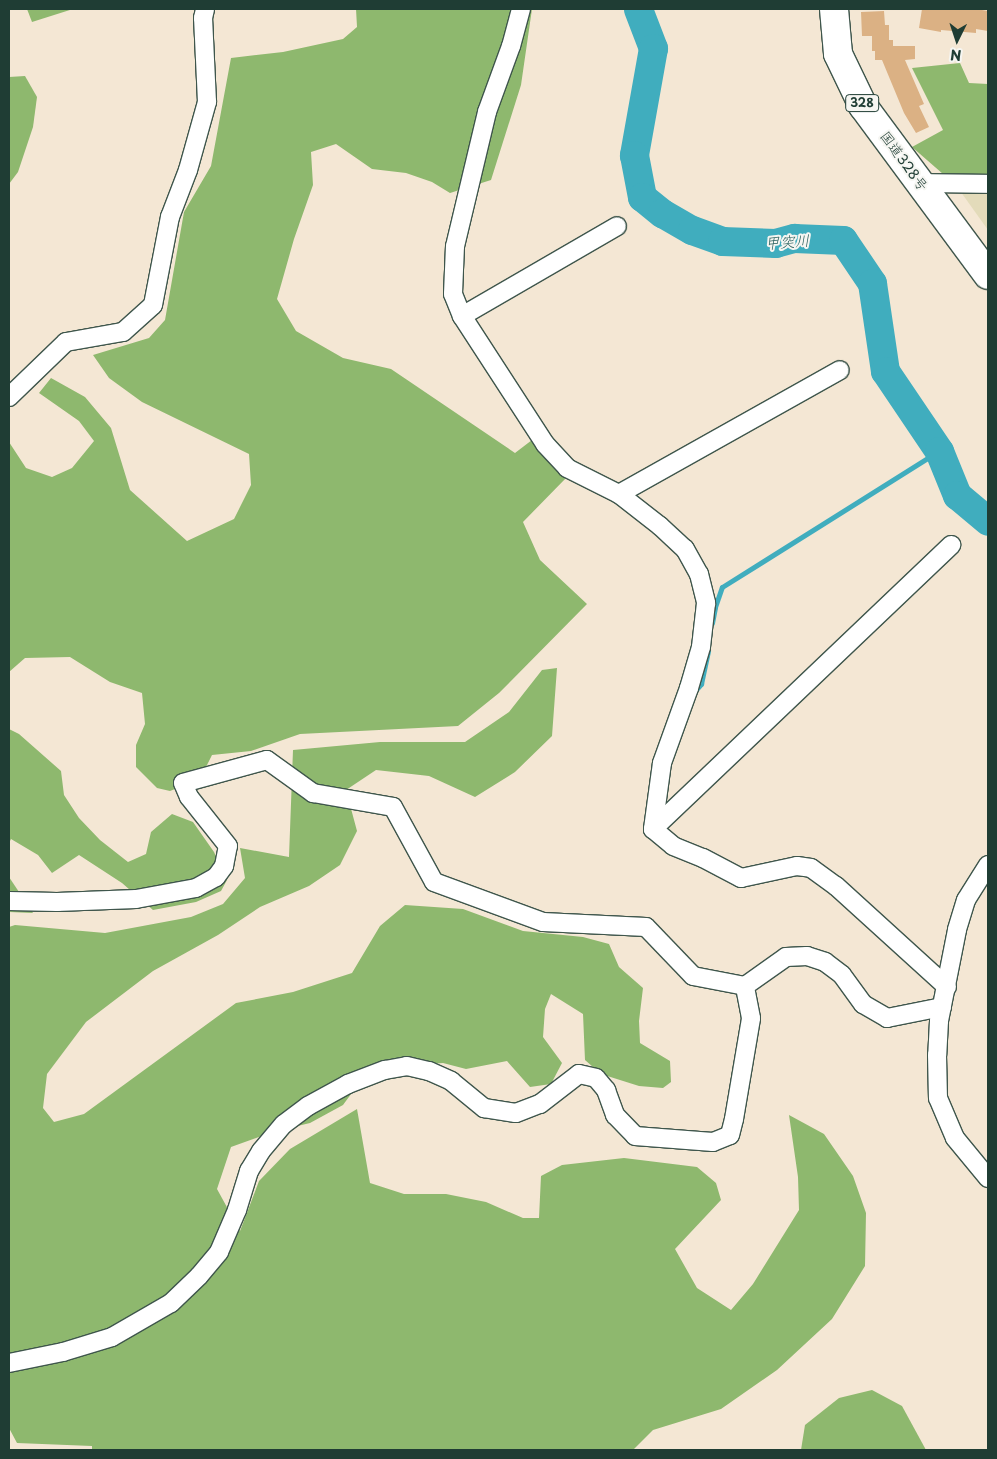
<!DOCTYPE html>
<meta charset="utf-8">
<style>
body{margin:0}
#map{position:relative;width:997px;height:1459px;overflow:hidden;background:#f4e7d4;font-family:"Playpen Sans","Klee One",sans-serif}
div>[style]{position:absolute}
.built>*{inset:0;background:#e3dbba}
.forest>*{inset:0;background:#8eb86e}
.stream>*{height:5px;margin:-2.5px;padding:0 2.5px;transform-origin:2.5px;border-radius:2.5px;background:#40adbe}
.river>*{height:29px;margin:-14.5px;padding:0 14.5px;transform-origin:14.5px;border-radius:14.5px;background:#40adbe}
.building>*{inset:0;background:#dbb184}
.roads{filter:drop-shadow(1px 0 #3f564c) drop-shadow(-1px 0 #3f564c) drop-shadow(0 1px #3f564c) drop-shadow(0 -1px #3f564c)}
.minor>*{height:18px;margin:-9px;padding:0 9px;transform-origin:9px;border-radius:9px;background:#fff}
.trunk>*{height:28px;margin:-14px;padding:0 14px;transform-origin:14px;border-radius:14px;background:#fff}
span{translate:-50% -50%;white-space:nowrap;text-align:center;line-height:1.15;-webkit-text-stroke:4px #f6f6f2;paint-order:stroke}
.shield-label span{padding:1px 4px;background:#f6f6f2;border:1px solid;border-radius:4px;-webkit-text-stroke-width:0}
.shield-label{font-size:12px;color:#1f3d34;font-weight:700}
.street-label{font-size:14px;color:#1f3d34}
.water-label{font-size:15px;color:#295f5d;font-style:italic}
.frame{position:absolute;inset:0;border:10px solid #1f3d34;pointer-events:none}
.north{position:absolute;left:932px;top:15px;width:50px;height:50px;-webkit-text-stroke:4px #f6f6f2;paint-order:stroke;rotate:184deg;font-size:14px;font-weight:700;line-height:20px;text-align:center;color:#1f3d34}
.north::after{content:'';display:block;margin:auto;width:18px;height:22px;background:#1f3d34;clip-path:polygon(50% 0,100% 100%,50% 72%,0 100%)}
</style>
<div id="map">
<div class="built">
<div style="clip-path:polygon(958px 188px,988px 190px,988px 230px)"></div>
</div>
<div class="forest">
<div style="clip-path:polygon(27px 9px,73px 9px,32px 22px)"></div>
<div style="clip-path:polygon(356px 9px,532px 9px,521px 85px,491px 180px,450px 193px,432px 182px,406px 173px,372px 169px,336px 144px,311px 152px,313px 185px,294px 239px,277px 299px,296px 331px,343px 358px,391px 369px,515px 453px,532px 440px,566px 478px,523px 522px,540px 560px,587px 604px,499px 693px,458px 726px,300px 734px,251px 751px,212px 755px,200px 779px,170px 791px,157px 788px,136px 767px,136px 745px,145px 724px,142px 693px,110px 682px,70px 657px,25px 658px,9px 672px,9px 442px,26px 468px,52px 477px,72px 468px,94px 441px,79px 421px,39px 393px,51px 378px,85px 397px,111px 428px,130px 490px,187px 541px,234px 519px,251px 485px,249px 454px,142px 402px,109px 378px,93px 355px,149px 338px,165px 320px,184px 212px,211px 166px,231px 58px,283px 52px,343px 39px,357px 27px)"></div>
<div style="clip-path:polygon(960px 63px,969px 83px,988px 84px,988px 178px,943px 174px,912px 147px,943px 130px,912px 68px)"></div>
<div style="clip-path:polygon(25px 76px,37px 97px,33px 127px,18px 172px,9px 184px,9px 77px)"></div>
<div style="clip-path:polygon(557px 668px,552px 736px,515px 772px,475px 797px,429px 776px,376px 770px,346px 790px,357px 831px,340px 865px,309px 886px,260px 907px,218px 935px,153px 971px,86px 1022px,47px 1074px,43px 1108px,54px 1122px,84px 1114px,236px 1003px,293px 992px,352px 973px,380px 926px,405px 905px,463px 909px,523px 931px,583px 937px,609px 944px,619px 967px,643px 988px,639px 1021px,640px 1043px,670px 1061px,671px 1082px,663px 1088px,639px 1086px,601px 1074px,585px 1060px,583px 1014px,551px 994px,545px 1009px,543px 1037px,562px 1063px,551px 1084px,530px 1087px,507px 1061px,466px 1069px,443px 1063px,415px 1065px,365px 1075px,343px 1105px,310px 1123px,273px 1132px,231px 1147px,217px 1189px,240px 1231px,259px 1181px,290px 1149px,357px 1109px,370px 1183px,404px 1194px,446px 1194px,486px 1202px,523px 1218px,539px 1218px,541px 1176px,562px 1165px,624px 1158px,697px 1167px,716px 1183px,721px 1200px,675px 1249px,697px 1288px,731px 1310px,753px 1284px,799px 1210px,798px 1177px,789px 1115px,824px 1134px,853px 1176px,866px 1213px,865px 1266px,832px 1319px,777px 1370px,721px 1409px,653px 1430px,633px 1450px,92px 1450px,92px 1446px,17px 1443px,9px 1428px,9px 927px,15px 925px,105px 933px,191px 917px,223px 904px,245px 878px,240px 848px,289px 857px,293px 750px,380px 742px,465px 742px,509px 712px,542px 670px)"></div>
<div style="clip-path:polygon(9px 729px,19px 734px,61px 771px,64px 795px,79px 818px,100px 840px,128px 862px,146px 854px,151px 832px,172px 814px,193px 822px,214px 852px,227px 880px,221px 891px,196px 902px,153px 910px,122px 883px,79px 855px,52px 873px,38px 855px,11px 839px,9px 843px)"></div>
<div style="clip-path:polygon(9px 877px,33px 913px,9px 912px)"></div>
<div style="clip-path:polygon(872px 1390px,902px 1406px,926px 1450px,801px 1450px,805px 1425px,839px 1398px)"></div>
</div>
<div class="stream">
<div style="left:712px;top:623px;width:16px;rotate:-79deg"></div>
<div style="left:715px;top:607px;width:21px;rotate:-71deg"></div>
<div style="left:722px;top:587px;width:256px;rotate:-32.1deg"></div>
<div style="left:694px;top:692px;width:11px;rotate:-49deg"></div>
<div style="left:701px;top:684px;width:34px;rotate:-78deg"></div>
</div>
<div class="river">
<div style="left:638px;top:9px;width:42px;rotate:69deg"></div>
<div style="left:653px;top:48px;width:109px;rotate:100.1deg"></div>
<div style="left:634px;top:155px;width:43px;rotate:79.2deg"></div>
<div style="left:642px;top:197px;width:26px;rotate:39deg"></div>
<div style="left:662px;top:213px;width:34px;rotate:30deg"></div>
<div style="left:692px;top:230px;width:32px;rotate:20deg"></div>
<div style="left:722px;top:241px;width:53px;rotate:2.2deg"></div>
<div style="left:775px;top:243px;width:20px;rotate:-15deg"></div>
<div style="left:794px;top:238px;width:49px;rotate:2.3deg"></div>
<div style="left:843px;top:240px;width:52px;rotate:56deg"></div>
<div style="left:872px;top:283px;width:89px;rotate:81.6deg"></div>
<div style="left:885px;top:371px;width:97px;rotate:56deg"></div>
<div style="left:939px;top:451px;width:48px;rotate:67.8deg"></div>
<div style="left:957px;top:495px;width:40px;rotate:40deg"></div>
</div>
<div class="building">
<div style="clip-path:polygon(922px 9px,976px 9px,988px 11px,988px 31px,976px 29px,976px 33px,941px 30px,941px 32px,919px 28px)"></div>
<div style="clip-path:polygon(884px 11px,885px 25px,889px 25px,889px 40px,893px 40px,893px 46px,915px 46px,915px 59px,905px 60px,924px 104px,919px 106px,929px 127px,916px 133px,904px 113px,882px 60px,875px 60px,875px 51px,872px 51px,872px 36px,862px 36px,861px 12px)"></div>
</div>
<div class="roads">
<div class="minor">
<div style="left:521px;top:9px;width:38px;rotate:105deg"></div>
<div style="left:511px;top:46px;width:70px;rotate:110deg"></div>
<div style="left:487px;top:112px;width:138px;rotate:103.4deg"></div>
<div style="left:455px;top:246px;width:48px;rotate:92.4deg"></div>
<div style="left:453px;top:294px;width:24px;rotate:68deg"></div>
<div style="left:462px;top:316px;width:153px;rotate:57deg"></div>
<div style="left:545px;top:444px;width:33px;rotate:47deg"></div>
<div style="left:567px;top:468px;width:58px;rotate:26.6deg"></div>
<div style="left:619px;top:494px;width:52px;rotate:38deg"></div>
<div style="left:660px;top:526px;width:34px;rotate:43deg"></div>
<div style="left:685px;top:549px;width:29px;rotate:61deg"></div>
<div style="left:699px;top:574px;width:30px;rotate:76deg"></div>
<div style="left:706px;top:603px;width:44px;rotate:96.5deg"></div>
<div style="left:701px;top:647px;width:43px;rotate:106.3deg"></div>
<div style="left:689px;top:688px;width:80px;rotate:109.8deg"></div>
<div style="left:662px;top:763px;width:67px;rotate:97.8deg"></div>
<div style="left:920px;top:183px;width:68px;rotate:0.8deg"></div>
<div style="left:462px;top:316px;width:179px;rotate:-30.1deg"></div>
<div style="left:9px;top:397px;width:79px;rotate:-44deg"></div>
<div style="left:66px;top:342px;width:58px;rotate:-10deg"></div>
<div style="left:123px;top:332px;width:40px;rotate:-42deg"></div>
<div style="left:153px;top:305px;width:90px;rotate:-79.1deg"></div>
<div style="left:170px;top:217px;width:50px;rotate:-69deg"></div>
<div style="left:188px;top:170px;width:71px;rotate:-74.4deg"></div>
<div style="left:207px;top:102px;width:84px;rotate:-92.7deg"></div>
<div style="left:203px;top:18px;width:9px;rotate:-77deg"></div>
<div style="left:619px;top:494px;width:253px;rotate:-29.3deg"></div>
<div style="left:653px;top:829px;width:412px;rotate:-43.6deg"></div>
<div style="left:653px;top:829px;width:26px;rotate:40deg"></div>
<div style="left:673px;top:846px;width:32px;rotate:22deg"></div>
<div style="left:703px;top:858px;width:43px;rotate:27.8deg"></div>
<div style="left:741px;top:878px;width:57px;rotate:-12.1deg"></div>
<div style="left:797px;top:866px;width:14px;rotate:8deg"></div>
<div style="left:811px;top:868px;width:31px;rotate:36deg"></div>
<div style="left:836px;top:886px;width:150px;rotate:42.3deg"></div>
<div style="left:988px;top:865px;width:41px;rotate:122.2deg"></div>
<div style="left:966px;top:900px;width:31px;rotate:107deg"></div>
<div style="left:957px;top:930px;width:93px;rotate:101.2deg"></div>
<div style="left:939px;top:1021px;width:34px;rotate:93deg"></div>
<div style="left:937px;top:1055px;width:43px;rotate:88.7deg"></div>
<div style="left:938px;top:1098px;width:43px;rotate:67deg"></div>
<div style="left:955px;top:1138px;width:52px;rotate:50.5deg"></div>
<div style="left:9px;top:901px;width:48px;rotate:1.2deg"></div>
<div style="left:57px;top:902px;width:79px;rotate:-2.2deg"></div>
<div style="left:136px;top:899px;width:61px;rotate:-10.4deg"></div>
<div style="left:196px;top:888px;width:23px;rotate:-29deg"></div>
<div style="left:216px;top:877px;width:14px;rotate:-54deg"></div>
<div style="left:224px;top:866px;width:20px;rotate:-79deg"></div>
<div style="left:228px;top:846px;width:63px;rotate:-128.5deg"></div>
<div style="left:189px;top:797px;width:15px;rotate:-113deg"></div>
<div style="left:183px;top:783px;width:87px;rotate:-15.3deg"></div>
<div style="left:267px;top:760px;width:57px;rotate:35.7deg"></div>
<div style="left:313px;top:793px;width:81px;rotate:9.9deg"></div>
<div style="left:393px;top:807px;width:85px;rotate:61.3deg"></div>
<div style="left:434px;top:882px;width:116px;rotate:20.2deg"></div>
<div style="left:543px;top:922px;width:103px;rotate:2.8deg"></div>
<div style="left:646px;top:927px;width:68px;rotate:46.2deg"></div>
<div style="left:693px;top:976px;width:53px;rotate:10.9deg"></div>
<div style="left:9px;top:1363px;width:55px;rotate:-11.5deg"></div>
<div style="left:63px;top:1352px;width:51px;rotate:-17deg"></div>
<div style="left:112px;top:1337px;width:68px;rotate:-30deg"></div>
<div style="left:171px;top:1303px;width:39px;rotate:-44deg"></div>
<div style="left:199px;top:1276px;width:31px;rotate:-50deg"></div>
<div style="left:219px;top:1252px;width:46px;rotate:-66.8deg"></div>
<div style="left:237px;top:1210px;width:41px;rotate:-72.9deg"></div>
<div style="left:249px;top:1171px;width:23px;rotate:-59deg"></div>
<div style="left:261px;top:1151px;width:35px;rotate:-50deg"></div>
<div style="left:284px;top:1124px;width:30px;rotate:-37deg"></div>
<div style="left:308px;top:1106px;width:46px;rotate:-28.8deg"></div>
<div style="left:348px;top:1084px;width:40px;rotate:-21deg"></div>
<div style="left:385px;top:1070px;width:22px;rotate:-10deg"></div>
<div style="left:407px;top:1066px;width:23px;rotate:13deg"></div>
<div style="left:429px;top:1071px;width:24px;rotate:24deg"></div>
<div style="left:451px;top:1081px;width:43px;rotate:39.3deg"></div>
<div style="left:484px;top:1108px;width:32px;rotate:9deg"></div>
<div style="left:516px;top:1113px;width:26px;rotate:-21deg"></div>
<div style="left:540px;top:1104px;width:49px;rotate:-37.6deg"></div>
<div style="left:579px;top:1074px;width:17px;rotate:13deg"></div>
<div style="left:596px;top:1078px;width:16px;rotate:50deg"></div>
<div style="left:606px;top:1090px;width:27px;rotate:70deg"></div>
<div style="left:615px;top:1115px;width:29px;rotate:46deg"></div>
<div style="left:635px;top:1136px;width:78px;rotate:4.4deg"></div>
<div style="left:713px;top:1142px;width:18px;rotate:-22deg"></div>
<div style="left:730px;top:1135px;width:16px;rotate:-76deg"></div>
<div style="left:734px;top:1119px;width:102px;rotate:-80.4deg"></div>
<div style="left:751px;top:1018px;width:33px;rotate:-101deg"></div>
<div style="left:745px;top:986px;width:50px;rotate:-35.3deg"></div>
<div style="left:786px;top:957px;width:21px;rotate:-3deg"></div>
<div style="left:807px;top:956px;width:19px;rotate:18deg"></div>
<div style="left:825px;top:962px;width:21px;rotate:37deg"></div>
<div style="left:842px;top:975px;width:36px;rotate:54deg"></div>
<div style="left:863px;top:1004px;width:28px;rotate:30deg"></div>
<div style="left:887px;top:1018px;width:56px;rotate:-11.3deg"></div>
</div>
<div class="trunk">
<div style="left:834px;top:9px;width:45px;rotate:84.9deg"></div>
<div style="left:838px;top:54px;width:58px;rotate:64.3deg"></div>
<div style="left:863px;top:106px;width:210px;rotate:53.5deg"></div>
</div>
</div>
<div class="shield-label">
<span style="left:862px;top:103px">328</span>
</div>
<div class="street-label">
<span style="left:904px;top:161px;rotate:54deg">国道328号</span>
</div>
<div class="water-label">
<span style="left:787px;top:241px;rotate:-4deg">甲突川</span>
</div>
<div class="frame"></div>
<div class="north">N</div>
</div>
